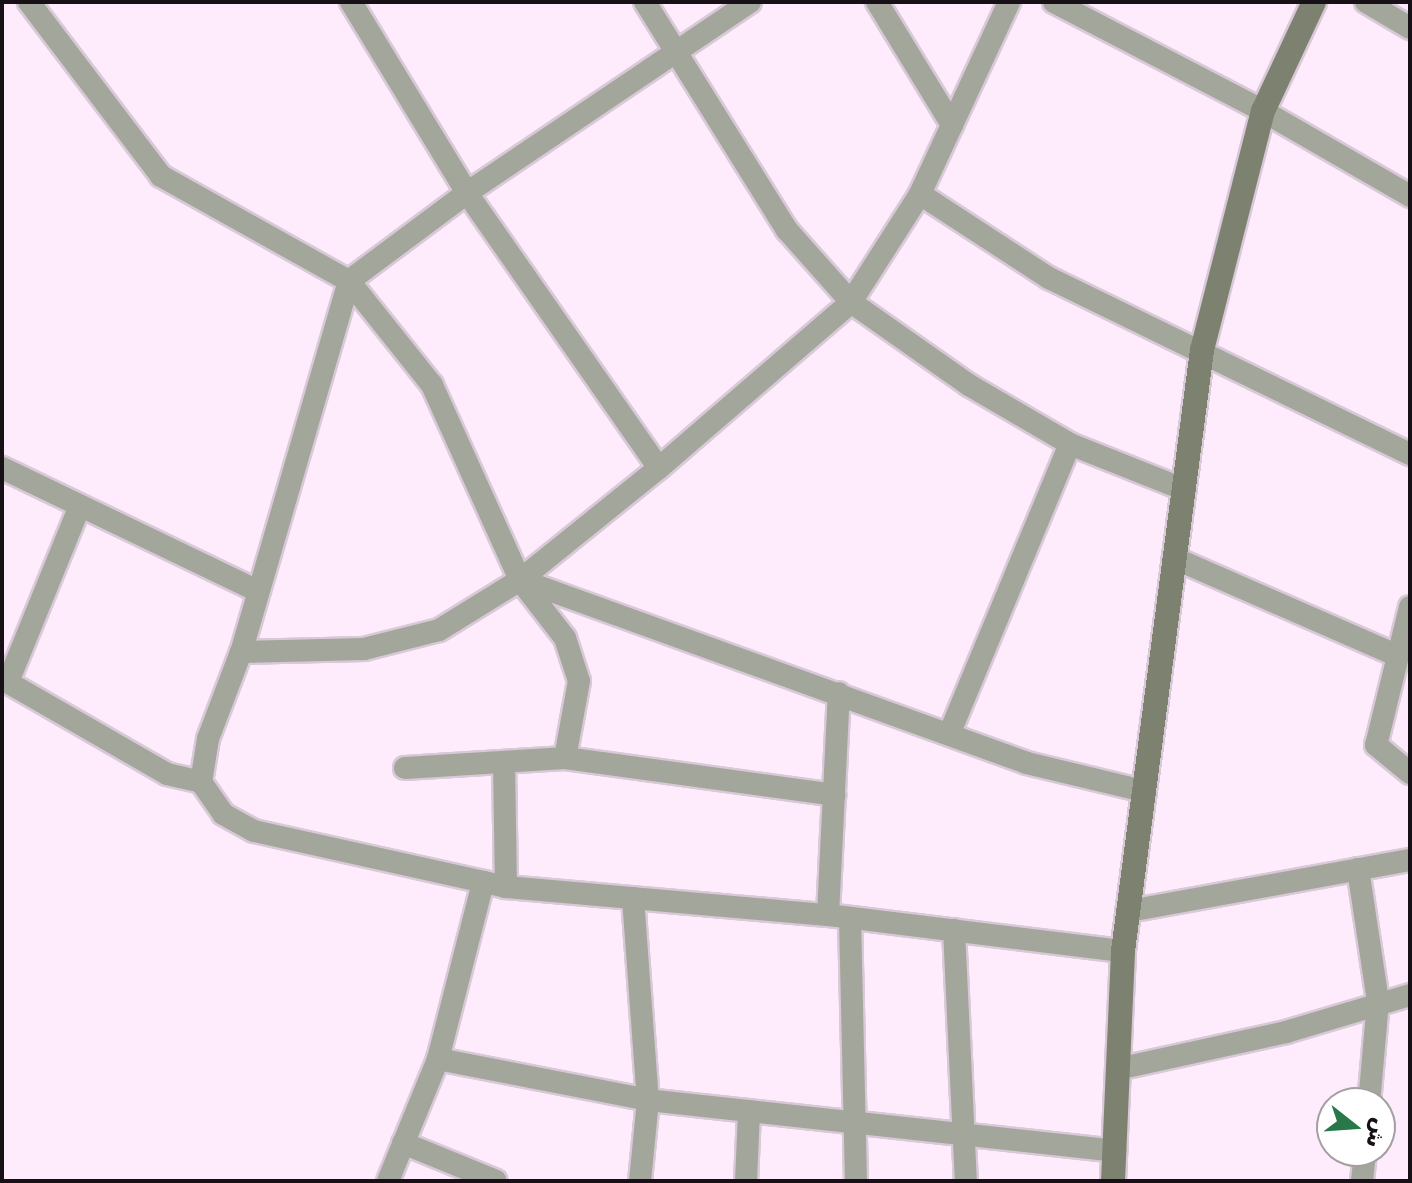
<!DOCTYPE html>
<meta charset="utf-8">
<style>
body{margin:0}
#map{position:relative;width:1412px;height:1183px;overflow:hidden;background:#feecfd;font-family:"DejaVu Sans",Vazirmatn,sans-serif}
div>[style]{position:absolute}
.roads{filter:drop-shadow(2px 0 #d9c9d8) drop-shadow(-2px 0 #d9c9d8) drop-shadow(0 2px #d9c9d8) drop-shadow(0 -2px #d9c9d8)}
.street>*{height:22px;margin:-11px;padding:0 11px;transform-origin:11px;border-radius:11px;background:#a3a69a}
.secondary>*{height:24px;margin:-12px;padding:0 12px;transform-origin:12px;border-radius:12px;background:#7d8170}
span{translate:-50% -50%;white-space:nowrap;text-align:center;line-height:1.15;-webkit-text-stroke:7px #fff;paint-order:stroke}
.frame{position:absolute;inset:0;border:4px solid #181017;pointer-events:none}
.north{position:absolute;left:1316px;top:1087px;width:80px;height:80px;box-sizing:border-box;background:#fff;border:2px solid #a39fa2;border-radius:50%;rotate:107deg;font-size:22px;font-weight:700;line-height:32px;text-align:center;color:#181017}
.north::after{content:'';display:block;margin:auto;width:28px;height:36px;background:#287849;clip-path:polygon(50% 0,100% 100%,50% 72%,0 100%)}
</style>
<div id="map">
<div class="roads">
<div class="street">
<div style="left:29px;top:2px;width:218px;rotate:52.8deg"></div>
<div style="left:161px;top:176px;width:215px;rotate:29.2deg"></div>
<div style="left:349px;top:281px;width:133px;rotate:51.4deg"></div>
<div style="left:432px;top:385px;width:214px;rotate:65.7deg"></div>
<div style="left:520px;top:580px;width:73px;rotate:52.2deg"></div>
<div style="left:565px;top:638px;width:45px;rotate:72deg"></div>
<div style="left:579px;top:681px;width:78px;rotate:100.3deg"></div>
<div style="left:351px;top:2px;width:223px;rotate:58.7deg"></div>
<div style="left:467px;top:193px;width:335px;rotate:55.1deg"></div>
<div style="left:645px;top:2px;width:269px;rotate:58.1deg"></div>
<div style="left:787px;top:230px;width:96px;rotate:48.4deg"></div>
<div style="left:851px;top:302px;width:144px;rotate:35.1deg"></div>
<div style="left:969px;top:385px;width:117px;rotate:30.3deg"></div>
<div style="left:1070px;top:444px;width:122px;rotate:21.7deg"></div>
<div style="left:750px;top:2px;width:341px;rotate:146deg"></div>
<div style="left:467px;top:193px;width:147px;rotate:143.3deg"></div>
<div style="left:349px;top:281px;width:386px;rotate:106.2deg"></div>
<div style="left:241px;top:652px;width:93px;rotate:110.8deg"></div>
<div style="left:208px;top:739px;width:44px;rotate:99.2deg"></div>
<div style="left:201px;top:782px;width:39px;rotate:55deg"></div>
<div style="left:223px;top:814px;width:35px;rotate:29deg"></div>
<div style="left:254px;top:831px;width:258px;rotate:12.5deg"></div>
<div style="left:506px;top:887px;width:323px;rotate:5deg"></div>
<div style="left:828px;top:915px;width:297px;rotate:7deg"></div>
<div style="left:877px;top:2px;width:144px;rotate:58.6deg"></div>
<div style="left:1054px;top:2px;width:236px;rotate:27.5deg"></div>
<div style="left:1263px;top:111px;width:170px;rotate:30deg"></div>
<div style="left:1366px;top:2px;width:51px;rotate:30.6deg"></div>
<div style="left:920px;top:194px;width:154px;rotate:33.1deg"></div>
<div style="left:1049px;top:278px;width:402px;rotate:26deg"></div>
<div style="left:2px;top:468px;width:284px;rotate:25.7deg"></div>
<div style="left:1174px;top:558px;width:244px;rotate:23.6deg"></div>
<div style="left:521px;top:580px;width:538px;rotate:19.88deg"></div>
<div style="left:1027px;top:763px;width:120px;rotate:13.5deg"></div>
<div style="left:1410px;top:607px;width:142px;rotate:103.8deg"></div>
<div style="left:1376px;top:745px;width:44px;rotate:39.5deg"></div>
<div style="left:241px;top:652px;width:123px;rotate:-1.4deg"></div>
<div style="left:364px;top:649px;width:77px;rotate:-14.2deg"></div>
<div style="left:439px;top:630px;width:95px;rotate:-31.7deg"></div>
<div style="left:520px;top:580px;width:179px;rotate:-38.9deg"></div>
<div style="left:659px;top:468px;width:254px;rotate:-40.8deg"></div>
<div style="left:851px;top:302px;width:128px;rotate:-57.4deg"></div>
<div style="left:920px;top:194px;width:212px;rotate:-65.1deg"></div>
<div style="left:2px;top:679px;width:190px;rotate:29.9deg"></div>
<div style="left:167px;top:774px;width:35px;rotate:13deg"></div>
<div style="left:8px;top:682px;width:190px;rotate:-67.8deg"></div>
<div style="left:950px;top:732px;width:312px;rotate:-67.4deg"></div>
<div style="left:504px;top:762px;width:125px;rotate:89.1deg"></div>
<div style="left:405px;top:768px;width:160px;rotate:-3.6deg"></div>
<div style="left:565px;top:758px;width:272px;rotate:7.8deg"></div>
<div style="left:1358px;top:869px;width:134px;rotate:81.4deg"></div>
<div style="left:1378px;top:1001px;width:102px;rotate:95deg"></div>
<div style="left:633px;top:898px;width:203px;rotate:85.8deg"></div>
<div style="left:648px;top:1100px;width:81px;rotate:95.6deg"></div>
<div style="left:1129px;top:911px;width:286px;rotate:-10.3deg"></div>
<div style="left:828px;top:915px;width:222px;rotate:-87.2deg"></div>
<div style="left:850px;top:918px;width:263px;rotate:88.7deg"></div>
<div style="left:954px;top:930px;width:251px;rotate:87.3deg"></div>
<div style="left:438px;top:1059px;width:214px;rotate:11deg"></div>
<div style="left:648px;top:1100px;width:470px;rotate:6.2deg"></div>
<div style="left:1118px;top:1069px;width:172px;rotate:-12.4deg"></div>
<div style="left:1286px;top:1032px;width:129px;rotate:-16.6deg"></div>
<div style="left:403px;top:1143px;width:100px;rotate:22.2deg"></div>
<div style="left:388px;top:1181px;width:132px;rotate:-67.7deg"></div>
<div style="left:438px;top:1059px;width:183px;rotate:-75.7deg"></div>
<div style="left:746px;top:1181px;width:70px;rotate:-87.5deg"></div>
<div style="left:1362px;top:1181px;width:30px;rotate:-84deg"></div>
</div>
<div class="secondary">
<div style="left:1113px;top:1181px;width:230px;rotate:-87.5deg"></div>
<div style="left:1123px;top:951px;width:606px;rotate:-82.51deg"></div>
<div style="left:1202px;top:350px;width:247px;rotate:-75.7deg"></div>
<div style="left:1263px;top:111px;width:120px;rotate:-64.9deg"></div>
</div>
</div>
<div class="frame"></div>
<div class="north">ش</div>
</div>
